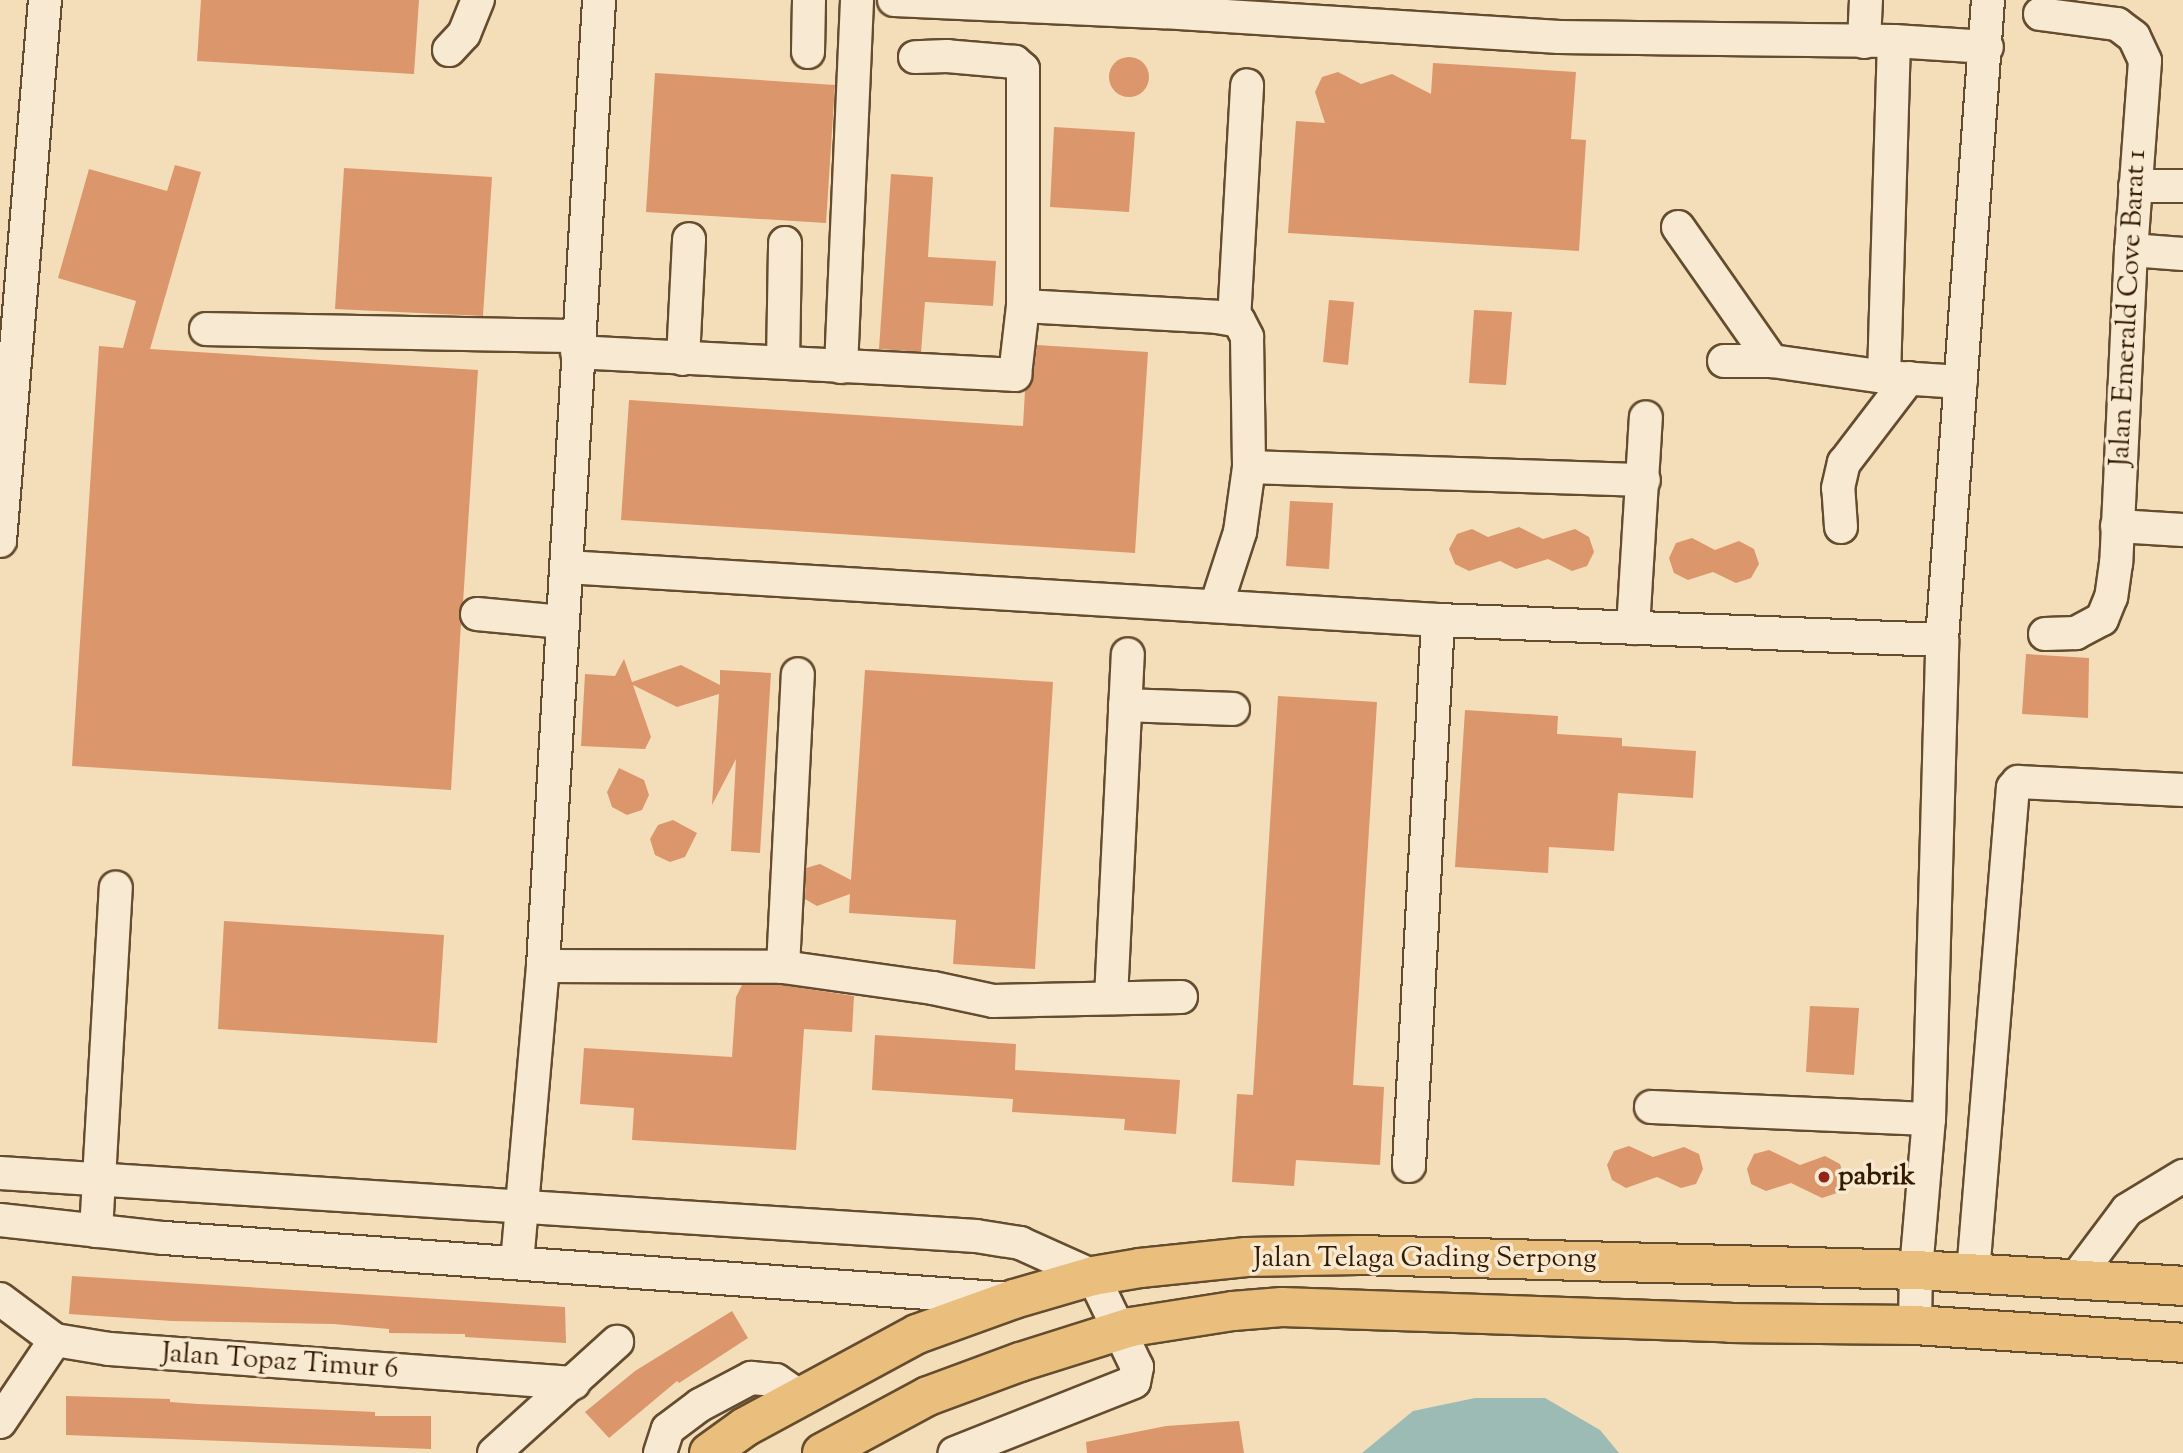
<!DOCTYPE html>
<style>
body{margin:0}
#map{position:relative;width:2183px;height:1453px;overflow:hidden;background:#f4ddb9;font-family:"Sorts Mill Goudy",serif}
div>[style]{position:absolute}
.water>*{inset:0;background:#9cbbb4}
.building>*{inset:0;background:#dc966b}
.round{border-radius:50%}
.roads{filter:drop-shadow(2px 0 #644c2e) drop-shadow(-2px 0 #644c2e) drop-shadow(0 2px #644c2e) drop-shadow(0 -2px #644c2e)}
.minor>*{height:32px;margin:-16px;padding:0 16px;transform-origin:16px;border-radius:16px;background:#f8e9d2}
.major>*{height:38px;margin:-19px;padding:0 19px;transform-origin:19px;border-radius:19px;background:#eabe7c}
.dots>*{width:19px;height:19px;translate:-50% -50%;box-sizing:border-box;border:4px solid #f8e9d2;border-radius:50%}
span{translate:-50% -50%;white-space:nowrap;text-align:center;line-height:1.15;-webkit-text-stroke:7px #f8e9d2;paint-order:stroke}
.street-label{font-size:28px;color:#341b00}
.poi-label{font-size:28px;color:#341b00;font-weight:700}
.left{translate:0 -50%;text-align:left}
</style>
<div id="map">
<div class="water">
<div style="clip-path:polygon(1475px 1398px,1545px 1398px,1600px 1430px,1619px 1453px,1362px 1453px,1413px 1411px)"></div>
</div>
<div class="building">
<div style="clip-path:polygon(201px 0,419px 0,414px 74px,197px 61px)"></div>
<div class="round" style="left:1109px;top:57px;width:40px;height:40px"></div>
<div style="clip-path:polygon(1433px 63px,1576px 72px,1571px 139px,1586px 140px,1579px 251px,1288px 233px,1296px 121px,1325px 123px,1315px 92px,1322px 77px,1338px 72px,1361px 84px,1392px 74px,1431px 94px)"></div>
<div style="clip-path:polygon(655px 73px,835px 85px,826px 223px,646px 212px)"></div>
<div style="clip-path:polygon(1054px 127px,1135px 132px,1129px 212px,1050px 207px)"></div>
<div style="clip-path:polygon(175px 165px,201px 172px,150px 349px,478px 370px,463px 603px,459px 613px,461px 623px,451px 790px,72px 766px,99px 346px,123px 348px,136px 301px,58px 278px,89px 169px,167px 191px)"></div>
<div style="clip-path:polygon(344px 168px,492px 177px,483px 316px,335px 309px)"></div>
<div style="clip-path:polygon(891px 174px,933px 177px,928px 257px,996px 261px,993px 306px,925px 302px,921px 352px,879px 349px)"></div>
<div style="clip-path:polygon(1329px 300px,1354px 302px,1348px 365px,1323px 362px)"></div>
<div style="clip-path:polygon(1474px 310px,1512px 312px,1506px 385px,1469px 383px)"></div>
<div style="clip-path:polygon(1037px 345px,1148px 352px,1135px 553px,621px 520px,629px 400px,1023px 426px,1025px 390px,1033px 378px)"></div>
<div style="clip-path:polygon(1290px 501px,1333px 503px,1329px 569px,1286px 566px)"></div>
<div style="clip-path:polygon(1519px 527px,1543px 539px,1575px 529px,1589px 537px,1594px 552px,1587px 566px,1572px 571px,1548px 559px,1516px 569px,1500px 561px,1469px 571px,1455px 564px,1449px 549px,1457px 534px,1472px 529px,1488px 537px)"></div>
<div style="clip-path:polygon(1692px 538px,1715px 550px,1739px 541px,1754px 549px,1759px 564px,1751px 578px,1736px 583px,1713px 572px,1688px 580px,1674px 573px,1669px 558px,1676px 543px)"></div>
<div style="clip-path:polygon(2026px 654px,2089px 658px,2088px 718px,2022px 714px)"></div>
<div style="clip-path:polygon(624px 659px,632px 682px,681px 665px,720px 685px,720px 670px,771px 673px,760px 853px,731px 851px,736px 759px,712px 805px,719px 694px,677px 707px,633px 685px,651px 737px,645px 749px,581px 746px,585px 674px,615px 676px)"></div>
<div style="clip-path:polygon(865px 670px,1053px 682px,1035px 969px,953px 964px,956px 920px,849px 913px,850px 894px,817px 906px,805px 899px,806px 868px,820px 864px,851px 880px)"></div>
<div style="clip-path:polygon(1278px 696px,1377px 702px,1353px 1085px,1384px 1087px,1380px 1165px,1296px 1160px,1294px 1186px,1232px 1182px,1237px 1094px,1253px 1095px)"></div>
<div style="clip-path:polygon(1465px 710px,1558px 716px,1557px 734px,1622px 738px,1622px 746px,1696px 751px,1693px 798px,1618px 793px,1614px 851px,1549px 847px,1548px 873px,1455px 867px)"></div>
<div style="clip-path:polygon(619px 768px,644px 780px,649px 795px,642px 810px,627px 815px,612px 807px,607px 792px)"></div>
<div style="clip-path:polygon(673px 820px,697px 833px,685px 857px,670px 862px,655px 855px,650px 839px,658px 825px)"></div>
<div style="clip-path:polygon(224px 921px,444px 935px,437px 1043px,218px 1029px)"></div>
<div style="clip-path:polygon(742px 985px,782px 985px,854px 996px,852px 1032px,804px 1029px,796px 1150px,632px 1140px,634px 1108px,580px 1104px,584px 1048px,732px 1057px,736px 997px)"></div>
<div style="clip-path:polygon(1810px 1006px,1859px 1008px,1854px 1075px,1806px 1072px)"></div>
<div style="clip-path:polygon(875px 1035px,1016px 1044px,1015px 1070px,1180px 1080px,1176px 1134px,1124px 1130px,1125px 1119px,1012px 1112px,1013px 1099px,872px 1090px)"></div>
<div style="clip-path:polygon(1629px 1146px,1653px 1157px,1684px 1147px,1699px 1154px,1703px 1169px,1696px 1184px,1681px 1188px,1657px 1177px,1626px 1188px,1612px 1180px,1607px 1165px,1614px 1151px)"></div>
<div style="clip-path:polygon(1769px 1150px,1800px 1165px,1825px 1156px,1840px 1164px,1845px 1179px,1837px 1193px,1822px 1198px,1791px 1183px,1766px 1191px,1751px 1184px,1747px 1169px,1754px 1154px)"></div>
<div style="clip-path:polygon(72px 1276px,565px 1307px,566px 1343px,465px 1337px,465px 1334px,389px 1333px,389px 1329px,334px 1324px,172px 1321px,69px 1314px)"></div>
<div style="clip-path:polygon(732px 1311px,748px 1338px,679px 1383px,677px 1381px,609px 1438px,585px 1412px,635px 1371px)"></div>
<div style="clip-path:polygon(66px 1396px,170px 1399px,170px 1402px,198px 1404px,375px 1412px,375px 1416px,431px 1416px,431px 1449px,66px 1435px)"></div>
<div style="clip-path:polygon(1239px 1421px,1244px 1453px,1087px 1453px,1086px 1442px,1166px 1426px)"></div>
</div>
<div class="roads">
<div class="minor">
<div style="left:894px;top:0;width:269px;rotate:2.6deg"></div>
<div style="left:1163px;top:12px;width:397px;rotate:3.6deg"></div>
<div style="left:1559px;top:37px;width:335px;rotate:0.7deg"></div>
<div style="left:1894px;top:41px;width:93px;rotate:3.7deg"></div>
<div style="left:2040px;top:14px;width:78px;rotate:7.4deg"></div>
<div style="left:2117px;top:24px;width:21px;rotate:37deg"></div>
<div style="left:2134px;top:37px;width:26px;rotate:65deg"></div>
<div style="left:2145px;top:61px;width:190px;rotate:94.2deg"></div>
<div style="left:2131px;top:250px;width:313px;rotate:92.7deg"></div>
<div style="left:2116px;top:563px;width:34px;rotate:98deg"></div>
<div style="left:2111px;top:597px;width:24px;rotate:112deg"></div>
<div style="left:2102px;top:619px;width:30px;rotate:152deg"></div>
<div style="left:2076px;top:633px;width:31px;rotate:178deg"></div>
<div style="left:1864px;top:42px;width:42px;rotate:-87.3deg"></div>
<div style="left:449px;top:50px;width:22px;rotate:-47deg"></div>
<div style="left:464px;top:34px;width:37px;rotate:-68deg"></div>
<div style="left:808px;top:52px;width:52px;rotate:-88.9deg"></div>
<div style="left:2135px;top:186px;width:48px"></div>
<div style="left:1678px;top:227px;width:164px;rotate:55deg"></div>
<div style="left:2131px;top:250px;width:52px;rotate:4.4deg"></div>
<div style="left:1023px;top:306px;width:194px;rotate:3.2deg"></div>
<div style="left:1217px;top:317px;width:22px;rotate:10deg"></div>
<div style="left:1239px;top:321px;width:18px;rotate:63deg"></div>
<div style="left:1247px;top:337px;width:130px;rotate:89.1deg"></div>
<div style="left:1234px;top:320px;width:235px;rotate:-86.8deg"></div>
<div style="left:206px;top:329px;width:373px;rotate:1.1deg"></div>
<div style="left:577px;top:352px;width:439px;rotate:3deg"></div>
<div style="left:1015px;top:375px;width:69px;rotate:-83.4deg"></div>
<div style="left:1023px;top:306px;width:237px;rotate:-90deg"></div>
<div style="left:1023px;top:69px;width:11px;rotate:-139deg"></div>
<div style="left:1015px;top:62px;width:68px;rotate:-175deg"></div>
<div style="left:947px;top:56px;width:32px;rotate:178deg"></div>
<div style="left:683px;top:359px;width:120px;rotate:-87.1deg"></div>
<div style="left:1724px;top:361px;width:48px"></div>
<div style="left:1772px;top:361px;width:113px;rotate:8.1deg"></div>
<div style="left:1884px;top:377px;width:77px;rotate:3.7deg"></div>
<div style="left:783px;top:362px;width:119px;rotate:-89deg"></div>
<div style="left:841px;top:367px;width:367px;rotate:-87.5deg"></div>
<div style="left:1884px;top:377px;width:336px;rotate:-88.3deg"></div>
<div style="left:2117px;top:526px;width:66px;rotate:3.5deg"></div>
<div style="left:1841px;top:527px;width:39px;rotate:-94deg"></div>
<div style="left:1838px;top:488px;width:26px;rotate:-77deg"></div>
<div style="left:1844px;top:463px;width:107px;rotate:-52.6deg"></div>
<div style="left:0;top:541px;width:543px;rotate:-85.25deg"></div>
<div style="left:566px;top:567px;width:874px;rotate:3.48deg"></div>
<div style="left:1438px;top:620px;width:504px;rotate:2.27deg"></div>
<div style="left:1216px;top:606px;width:78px;rotate:-72deg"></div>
<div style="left:1240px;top:532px;width:66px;rotate:-82.1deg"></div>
<div style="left:1249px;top:467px;width:395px;rotate:1.9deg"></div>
<div style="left:477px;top:614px;width:86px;rotate:5.3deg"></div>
<div style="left:1633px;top:628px;width:211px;rotate:-86.5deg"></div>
<div style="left:1125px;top:705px;width:108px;rotate:2.1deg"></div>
<div style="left:543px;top:966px;width:240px;rotate:0.2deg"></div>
<div style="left:783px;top:967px;width:151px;rotate:8deg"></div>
<div style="left:933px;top:988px;width:61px;rotate:12.2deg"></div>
<div style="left:993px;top:1001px;width:188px;rotate:-1.2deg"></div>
<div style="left:783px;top:967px;width:293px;rotate:-87.1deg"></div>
<div style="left:1111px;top:998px;width:344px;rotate:-87.2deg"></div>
<div style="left:1651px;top:1107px;width:278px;rotate:2.5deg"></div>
<div style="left:1409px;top:1166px;width:547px;rotate:-86.96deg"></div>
<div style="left:0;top:1173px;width:978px;rotate:3.69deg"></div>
<div style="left:976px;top:1236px;width:45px;rotate:9deg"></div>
<div style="left:1020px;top:1243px;width:80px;rotate:24.3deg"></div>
<div style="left:1093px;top:1276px;width:101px;rotate:64.2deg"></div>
<div style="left:1137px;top:1367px;width:15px;rotate:101deg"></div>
<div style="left:1134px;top:1382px;width:193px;rotate:158.4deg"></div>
<div style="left:0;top:1220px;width:165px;rotate:6.3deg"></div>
<div style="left:164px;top:1238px;width:848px;rotate:4.12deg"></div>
<div style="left:96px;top:1231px;width:344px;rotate:-86.7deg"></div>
<div style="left:517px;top:1263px;width:298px;rotate:-85deg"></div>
<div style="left:543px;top:966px;width:968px;rotate:-86.68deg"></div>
<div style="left:1973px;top:1273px;width:487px;rotate:-85.3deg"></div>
<div style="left:2013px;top:788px;width:8px;rotate:-50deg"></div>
<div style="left:2018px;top:782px;width:165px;rotate:2.8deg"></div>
<div style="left:2076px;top:1278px;width:85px;rotate:-53.1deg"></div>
<div style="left:2127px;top:1210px;width:66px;rotate:-31.3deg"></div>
<div style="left:0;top:1299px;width:69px;rotate:36.7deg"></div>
<div style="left:55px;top:1340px;width:55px;rotate:9.5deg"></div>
<div style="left:109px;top:1349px;width:466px;rotate:4.2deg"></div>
<div style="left:1915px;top:1325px;width:55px;rotate:-89deg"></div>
<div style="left:1916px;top:1270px;width:152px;rotate:-85.1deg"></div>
<div style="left:1929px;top:1119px;width:479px;rotate:-88.4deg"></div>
<div style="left:1942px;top:640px;width:642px;rotate:-85.89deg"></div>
<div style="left:0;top:1422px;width:99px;rotate:-56.1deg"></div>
<div style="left:494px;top:1453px;width:166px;rotate:-42.1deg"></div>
<div style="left:660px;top:1453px;width:25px;rotate:-72deg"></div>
<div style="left:668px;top:1429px;width:40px;rotate:-37deg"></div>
<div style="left:700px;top:1405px;width:58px;rotate:-27.9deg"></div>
<div style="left:751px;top:1378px;width:25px;rotate:5deg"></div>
<div style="left:776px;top:1380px;width:29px;rotate:35deg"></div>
</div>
<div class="major">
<div style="left:709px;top:1453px;width:44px;rotate:-35.8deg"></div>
<div style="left:745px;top:1427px;width:196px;rotate:-28.4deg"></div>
<div style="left:917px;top:1334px;width:103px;rotate:-19.8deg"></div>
<div style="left:1014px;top:1299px;width:82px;rotate:-16.2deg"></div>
<div style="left:1093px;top:1276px;width:48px;rotate:-9.7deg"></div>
<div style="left:1140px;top:1268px;width:107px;rotate:-5.9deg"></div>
<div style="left:1246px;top:1257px;width:113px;rotate:-1deg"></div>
<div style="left:1359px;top:1255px;width:557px;rotate:1.54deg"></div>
<div style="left:1916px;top:1270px;width:267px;rotate:3.4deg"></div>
<div style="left:822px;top:1453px;width:120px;rotate:-28.3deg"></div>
<div style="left:928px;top:1396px;width:98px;rotate:-20.3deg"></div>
<div style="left:1020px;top:1362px;width:116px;rotate:-17.5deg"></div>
<div style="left:1131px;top:1327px;width:103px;rotate:-8.9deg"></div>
<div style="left:1233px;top:1311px;width:49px;rotate:-4.7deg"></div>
<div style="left:1282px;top:1307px;width:448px;rotate:2deg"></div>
<div style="left:1730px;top:1323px;width:185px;rotate:0.6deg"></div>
<div style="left:1915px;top:1325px;width:269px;rotate:3.8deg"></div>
</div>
</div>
<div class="dots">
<div style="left:1824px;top:1177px;background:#8f2418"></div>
</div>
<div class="street-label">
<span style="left:2129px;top:308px;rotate:-87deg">Jalan Emerald Cove Barat 1</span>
<span style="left:1425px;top:1259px">Jalan Telaga Gading Serpong</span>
<span style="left:280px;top:1362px;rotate:4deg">Jalan Topaz Timur 6</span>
</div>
<div class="poi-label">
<span class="left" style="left:1838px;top:1177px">pabrik</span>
</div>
</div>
